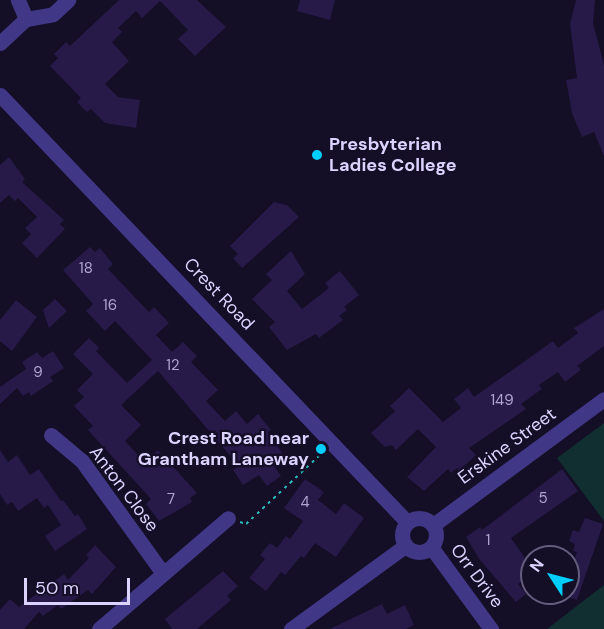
<!DOCTYPE html>
<style>
body{margin:0}
#map{position:relative;width:604px;height:629px;overflow:hidden;background:#140e26;font-family:"DM Sans",sans-serif}
div>[style]{position:absolute}
.green>*{inset:0;background:#112f31}
.building>*{inset:0;background:#271948}
.path>*{height:2px;margin-top:-1px;transform-origin:0;background:repeating-linear-gradient(90deg,#2ab8bc 0 3px,transparent 0 7.5px)}
.minor>*{height:15px;margin:-7.5px;padding:0 7.5px;transform-origin:7.5px;border-radius:7.5px;background:#413787}
.minor>.ring{margin:-7.5px;padding:0;box-sizing:content-box;background:none;border:15px solid #413787;border-radius:50%}
.dots>*{width:16px;height:16px;translate:-50% -50%;box-sizing:border-box;border:3px solid #140e26;border-radius:50%}
span{translate:-50% -50%;white-space:nowrap;text-align:center;line-height:1.15;-webkit-text-stroke:4.5px #140e26;paint-order:stroke}
.number-label{font-size:15px;color:#afa4d1}
.number-label span{-webkit-text-stroke-width:0}
.poi-label{font-size:18px;color:#dcd3ff;font-weight:700}
.left{translate:0 -50%;text-align:left}
.right{translate:-100% -50%;text-align:right}
.street-label{font-size:18px;color:#dcd3ff}
.north{position:absolute;left:520px;top:545px;width:60px;height:60px;box-sizing:border-box;background:#140e26;border:2px solid #645d7d;border-radius:50%;rotate:306deg;font-size:16px;font-weight:700;line-height:24px;text-align:center;color:#dcd3ff}
.north::after{content:'';display:block;margin:auto;width:21px;height:27px;background:#00cffe;clip-path:polygon(50% 0,100% 100%,50% 72%,0 100%)}
.scale{position:absolute;left:24px;top:578px;width:106px;height:27px;box-sizing:border-box;border:3px solid #dcd3ff;border-top:0;padding-left:8px;font-size:18px;line-height:21px;white-space:nowrap;color:#dcd3ff;-webkit-text-stroke:4px #140e26;paint-order:stroke}
</style>
<div id="map">
<div class="green">
<div style="clip-path:polygon(604px 423px,604px 521px,557px 458px)"></div>
<div style="clip-path:polygon(604px 585px,604px 629px,547px 629px)"></div>
</div>
<div class="building">
<div style="clip-path:polygon(119px 0,197px 0,226px 27px,195px 56px,178px 39px,188px 30px,160px 1px,142px 18px,136px 11px,118px 28px,122px 32px,112px 42px,129px 61px,105px 84px,118px 97px,140px 100px,136px 128px,105px 123px,91px 109px,87px 112px,77px 102px,81px 98px,50px 66px,58px 58px,54px 54px,66px 42px,70px 46px)"></div>
<div style="clip-path:polygon(300px 0,335px 0,330px 20px,297px 11px)"></div>
<div style="clip-path:polygon(576px 0,595px 0,593px 23px,604px 65px,604px 156px,594px 132px,582px 137px,572px 113px,566px 80px,577px 78px,570px 24px)"></div>
<div style="clip-path:polygon(9px 157px,25px 179px,22px 182px,64px 220px,60px 224px,65px 229px,37px 258px,22px 243px,31px 234px,25px 228px,37px 217px,18px 198px,15px 201px,9px 195px,0 203px,0 165px)"></div>
<div style="clip-path:polygon(274px 202px,287px 205px,299px 217px,242px 268px,233px 258px,238px 254px,230px 246px)"></div>
<div style="clip-path:polygon(90px 247px,95px 252px,100px 248px,113px 264px,108px 269px,149px 312px,154px 307px,169px 323px,156px 335px,172px 352px,183px 342px,197px 356px,191px 362px,218px 390px,206px 401px,225px 421px,236px 411px,247px 424px,258px 414px,271px 430px,268px 432px,282px 453px,271px 461px,281px 476px,267px 486px,259px 475px,243px 485px,233px 470px,239px 466px,158px 371px,121px 405px,141px 425px,125px 441px,145px 462px,158px 450px,197px 493px,190px 498px,192px 502px,159px 521px,146px 504px,151px 499px,88px 430px,93px 426px,74px 406px,84px 397px,77px 390px,93px 374px,73px 354px,89px 338px,99px 348px,96px 351px,127px 383px,152px 360px,115px 321px,105px 331px,86px 311px,93px 304px,63px 270px)"></div>
<div style="clip-path:polygon(291px 251px,305px 274px,287px 291px,302px 309px,329px 288px,325px 283px,340px 271px,359px 295px,344px 307px,347px 310px,339px 316px,343px 320px,319px 338px,316px 334px,287px 350px,269px 327px,275px 322px,252px 299px,272px 280px,266px 274px)"></div>
<div style="clip-path:polygon(55px 299px,67px 311px,49px 328px,43px 310px)"></div>
<div style="clip-path:polygon(16px 300px,37px 317px,12px 351px,0 341px,0 320px)"></div>
<div style="clip-path:polygon(604px 309px,604px 346px,577px 366px,581px 370px,565px 382px,558px 372px,539px 385px,542px 389px,521px 404px,526px 409px,469px 448px,476px 455px,459px 471px,457px 468px,451px 473px,448px 469px,424px 491px,407px 477px,436px 447px,418px 429px,396px 450px,392px 445px,385px 447px,371px 433px,395px 411px,390px 406px,409px 388px,443px 422px,461px 408px,454px 399px,468px 388px,474px 397px,553px 341px,558px 348px,578px 333px,574px 328px)"></div>
<div style="clip-path:polygon(53px 351px,64px 368px,50px 377px,53px 381px,31px 396px,29px 392px,23px 396px,17px 388px,0 404px,0 387px,26px 369px,22px 362px,37px 352px,42px 358px)"></div>
<div style="clip-path:polygon(0 450px,8px 462px,17px 455px,30px 475px,39px 469px,61px 501px,63px 500px,75px 516px,78px 514px,87px 529px,55px 551px,45px 536px,61px 525px,48px 505px,44px 508px,37px 498px,18px 511px,12px 502px,7px 505px,0 494px)"></div>
<div style="clip-path:polygon(562px 469px,578px 491px,511px 538px,532px 568px,532px 574px,518px 584px,526px 594px,516px 602px,480px 560px,466px 537px,480px 527px,482px 530px)"></div>
<div style="clip-path:polygon(305px 479px,324px 492px,318px 500px,336px 514px,344px 503px,364px 518px,336px 557px,315px 543px,304px 558px,301px 556px,285px 575px,281px 572px,266px 591px,249px 578px,265px 559px,260px 555px,270px 543px,277px 548px,286px 536px,290px 539px,303px 521px,284px 508px)"></div>
<div style="clip-path:polygon(585px 518px,603px 524px,577px 600px,568px 597px,568px 577px,577px 552px,573px 551px,575px 544px,569px 541px,573px 530px,579px 532px)"></div>
<div style="clip-path:polygon(95px 545px,116px 567px,92px 594px,88px 590px,61px 609px,58px 605px,43px 616px,39px 612px,24px 629px,0 629px,0 610px,10px 599px,19px 607px,64px 574px,68px 580px,89px 558px,86px 555px)"></div>
<div style="clip-path:polygon(223px 571px,238px 586px,227px 596px,231px 600px,197px 629px,172px 629px,165px 619px)"></div>
<div style="clip-path:polygon(382px 604px,387px 614px,405px 605px,414px 625px,406px 629px,330px 629px)"></div>
</div>
<div class="path">
<div style="left:240px;top:522px;width:6px;rotate:18deg"></div>
<div style="left:246px;top:524px;width:103px;rotate:-43deg"></div>
</div>
<div class="minor">
<div style="left:26px;top:19px;width:27px;rotate:-10deg"></div>
<div style="left:53px;top:14px;width:21px;rotate:-43deg"></div>
<div style="left:0;top:43px;width:35px;rotate:-43deg"></div>
<div style="left:26px;top:19px;width:21px;rotate:-113deg"></div>
<div style="left:0;top:95px;width:590px;rotate:46.37deg"></div>
<div style="left:51px;top:435px;width:40px;rotate:40deg"></div>
<div style="left:82px;top:461px;width:137px;rotate:54.2deg"></div>
<div class="ring" style="left:402px;top:518px;width:19px;height:19px"></div>
<div style="left:433px;top:525px;width:212px;rotate:-36.4deg"></div>
<div style="left:431px;top:547px;width:102px;rotate:53.8deg"></div>
<div style="left:99px;top:629px;width:170px;rotate:-40.7deg"></div>
<div style="left:291px;top:629px;width:142px;rotate:-36.1deg"></div>
</div>
<div class="dots">
<div style="left:317px;top:155px;background:#00cffe"></div>
<div style="left:321px;top:449px;background:#00cffe"></div>
</div>
<div class="number-label">
<span style="left:86px;top:269px">18</span>
<span style="left:110px;top:306px">16</span>
<span style="left:173px;top:366px">12</span>
<span style="left:38px;top:373px">9</span>
<span style="left:502px;top:401px">149</span>
<span style="left:543px;top:499px">5</span>
<span style="left:171px;top:500px">7</span>
<span style="left:305px;top:503px">4</span>
<span style="left:488px;top:541px">1</span>
</div>
<div class="poi-label">
<span class="left" style="left:329px;top:155px">Presbyterian<br>Ladies College</span>
<span class="right" style="left:309px;top:449px">Crest Road near<br>Grantham Laneway</span>
</div>
<div class="street-label">
<span style="left:219px;top:294px;rotate:46deg">Crest Road</span>
<span style="left:507px;top:446px;rotate:-36deg">Erskine Street</span>
<span style="left:124px;top:489px;rotate:53deg">Anton Close</span>
<span style="left:477px;top:576px;rotate:53deg">Orr Drive</span>
</div>
<div class="north">N</div>
<div class="scale">50 m</div>
</div>
